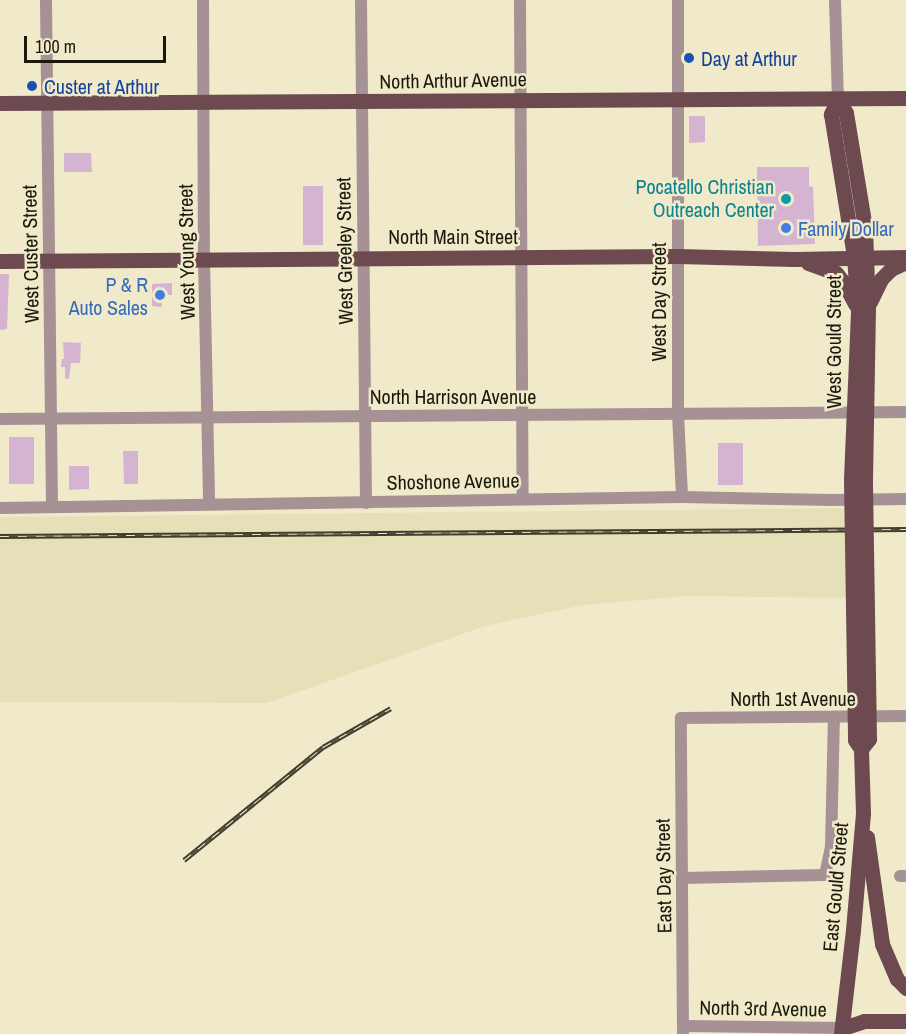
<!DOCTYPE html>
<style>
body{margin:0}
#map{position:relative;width:906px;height:1034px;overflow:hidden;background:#f0eaca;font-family:"Archivo Narrow",sans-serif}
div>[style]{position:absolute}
.built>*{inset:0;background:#e6e0b8}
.building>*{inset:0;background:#d4b4d1}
.minor>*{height:12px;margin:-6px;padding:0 6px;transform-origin:6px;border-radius:6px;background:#a69194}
.major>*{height:15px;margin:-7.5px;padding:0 7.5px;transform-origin:7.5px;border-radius:7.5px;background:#6c4a4f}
.rail>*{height:5px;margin-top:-2.5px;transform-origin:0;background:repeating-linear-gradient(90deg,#f0eaca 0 9px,#403d2e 0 18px);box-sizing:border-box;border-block:2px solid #403d2e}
.major-bridge>*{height:15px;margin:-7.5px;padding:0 7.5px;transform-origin:7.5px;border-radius:7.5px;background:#6c4a4f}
.dots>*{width:16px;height:16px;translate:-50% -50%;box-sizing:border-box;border:3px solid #f0eaca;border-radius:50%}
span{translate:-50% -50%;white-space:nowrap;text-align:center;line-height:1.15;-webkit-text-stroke:5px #f0eaca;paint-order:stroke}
.transit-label{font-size:20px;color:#164399}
.left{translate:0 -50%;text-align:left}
.street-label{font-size:20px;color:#1b190d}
.culture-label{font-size:20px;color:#0d838f}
.right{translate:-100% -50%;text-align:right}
.shop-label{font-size:20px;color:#366cbe}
.scale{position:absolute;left:24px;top:36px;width:142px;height:27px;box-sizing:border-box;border:3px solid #1b190d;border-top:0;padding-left:8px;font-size:18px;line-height:21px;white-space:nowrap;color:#1b190d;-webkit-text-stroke:4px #f0eaca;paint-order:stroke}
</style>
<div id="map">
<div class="built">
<div style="clip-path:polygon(852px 508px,853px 598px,690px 596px,583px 605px,485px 626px,267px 703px,0 702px,0 517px)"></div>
</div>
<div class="building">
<div style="clip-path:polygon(689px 116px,705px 116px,705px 142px,689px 143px)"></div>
<div style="clip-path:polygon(64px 153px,91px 153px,92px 172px,64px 172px)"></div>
<div style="clip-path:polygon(757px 167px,809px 167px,809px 186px,813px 187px,815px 244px,758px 246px)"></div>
<div style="clip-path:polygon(303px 186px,323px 186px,323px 245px,303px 245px)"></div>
<div style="clip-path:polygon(0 274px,9px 274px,7px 329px,0 330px)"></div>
<div style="clip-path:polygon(172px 283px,172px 295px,162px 295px,162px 307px,152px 306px,152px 284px)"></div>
<div style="clip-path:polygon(63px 342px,81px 343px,80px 363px,71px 363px,69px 379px,65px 378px,65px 367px,61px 367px,62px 359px,64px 359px)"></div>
<div style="clip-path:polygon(9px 437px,34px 437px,34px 484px,9px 484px)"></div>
<div style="clip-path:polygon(718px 443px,743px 443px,743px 485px,718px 485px)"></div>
<div style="clip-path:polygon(123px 451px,138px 451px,138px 484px,124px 484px)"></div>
<div style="clip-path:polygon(69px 466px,89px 466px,89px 489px,69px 490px)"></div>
</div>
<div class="minor">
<div style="left:46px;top:0;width:507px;rotate:89.32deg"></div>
<div style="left:203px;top:0;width:259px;rotate:89.8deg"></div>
<div style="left:204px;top:259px;width:244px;rotate:88.8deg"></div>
<div style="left:361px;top:0;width:503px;rotate:89.43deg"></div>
<div style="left:520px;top:0;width:499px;rotate:89.7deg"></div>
<div style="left:678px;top:0;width:414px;rotate:90deg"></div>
<div style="left:678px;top:414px;width:83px;rotate:87.2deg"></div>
<div style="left:835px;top:0;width:99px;rotate:88.3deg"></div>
<div style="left:0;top:419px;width:906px;rotate:-0.44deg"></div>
<div style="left:0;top:508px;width:682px;rotate:-0.92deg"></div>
<div style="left:682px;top:497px;width:149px;rotate:1.2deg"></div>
<div style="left:831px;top:500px;width:75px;rotate:-0.8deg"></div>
<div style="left:900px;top:876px;width:6px"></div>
<div style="left:683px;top:878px;width:142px;rotate:-1.2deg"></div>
<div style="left:825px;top:875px;width:29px;rotate:-78deg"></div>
<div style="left:831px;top:847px;width:130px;rotate:-88.7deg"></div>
<div style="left:683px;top:1026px;width:160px;rotate:0.7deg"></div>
<div style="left:683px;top:1034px;width:316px;rotate:-90.4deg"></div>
<div style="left:681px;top:718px;width:225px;rotate:-0.5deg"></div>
</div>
<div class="major">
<div style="left:838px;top:99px;width:17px;rotate:115deg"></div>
<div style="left:831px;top:114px;width:144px;rotate:80.8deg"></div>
<div style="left:854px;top:256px;width:56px;rotate:85.9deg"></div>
<div style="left:838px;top:99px;width:16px;rotate:60deg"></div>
<div style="left:846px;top:113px;width:117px;rotate:80.6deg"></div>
<div style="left:865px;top:228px;width:80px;rotate:87.9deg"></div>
<div style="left:0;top:103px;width:906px;rotate:-0.32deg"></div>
<div style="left:0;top:261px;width:678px;rotate:-0.42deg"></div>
<div style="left:678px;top:256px;width:116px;rotate:1.5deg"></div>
<div style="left:794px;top:259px;width:112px;rotate:-1deg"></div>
<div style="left:808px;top:263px;width:30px;rotate:20deg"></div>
<div style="left:836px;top:273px;width:13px;rotate:51deg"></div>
<div style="left:844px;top:283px;width:24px;rotate:62deg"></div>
<div style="left:870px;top:302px;width:25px;rotate:-64deg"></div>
<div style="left:881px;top:279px;width:14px;rotate:-45deg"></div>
<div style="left:891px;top:269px;width:17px;rotate:-25deg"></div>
<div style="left:867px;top:837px;width:108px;rotate:82deg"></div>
<div style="left:882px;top:944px;width:38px;rotate:67deg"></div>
<div style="left:897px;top:979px;width:13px;rotate:45deg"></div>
<div style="left:843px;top:1028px;width:22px;rotate:-18deg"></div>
<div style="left:864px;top:1021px;width:42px"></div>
<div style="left:841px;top:1034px;width:105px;rotate:-83.4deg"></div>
<div style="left:853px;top:930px;width:117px;rotate:-85.1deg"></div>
<div style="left:863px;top:813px;width:64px;rotate:-91.8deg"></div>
</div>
<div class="rail">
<div style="left:0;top:536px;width:906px;rotate:-0.44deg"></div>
<div style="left:184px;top:860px;width:179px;rotate:-39.1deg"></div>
<div style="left:323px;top:747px;width:78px;rotate:-29.8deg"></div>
</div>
<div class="major-bridge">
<div style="left:858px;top:312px;width:168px;rotate:92.4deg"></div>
<div style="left:851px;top:480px;width:260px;rotate:89.1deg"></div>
<div style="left:855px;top:740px;width:11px;rotate:56deg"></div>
<div style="left:861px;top:749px;width:13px;rotate:-51deg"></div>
<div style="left:869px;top:739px;width:259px;rotate:-90.9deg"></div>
<div style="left:865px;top:480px;width:172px;rotate:-89deg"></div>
</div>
<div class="dots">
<div style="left:689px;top:58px;background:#1a4fb4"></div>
<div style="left:32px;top:86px;background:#1a4fb4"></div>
<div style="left:786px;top:199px;background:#0f9aa8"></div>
<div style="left:786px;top:228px;background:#3f7fe0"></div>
<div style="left:160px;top:295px;background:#3f7fe0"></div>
</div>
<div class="transit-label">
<span class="left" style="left:701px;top:58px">Day at Arthur</span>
<span class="left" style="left:44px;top:86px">Custer at Arthur</span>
</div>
<div class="street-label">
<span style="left:453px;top:80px;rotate:-1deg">North Arthur Avenue</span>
<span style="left:453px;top:236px">North Main Street</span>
<span style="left:344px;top:251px;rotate:-91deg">West Greeley Street</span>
<span style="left:186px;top:252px;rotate:-91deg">West Young Street</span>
<span style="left:30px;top:254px;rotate:-91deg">West Custer Street</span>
<span style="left:658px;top:302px;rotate:-90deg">West Day Street</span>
<span style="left:833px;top:342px;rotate:-90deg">West Gould Street</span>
<span style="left:453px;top:396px">North Harrison Avenue</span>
<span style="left:453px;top:481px;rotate:-1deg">Shoshone Avenue</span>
<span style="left:793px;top:698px">North 1st Avenue</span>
<span style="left:663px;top:876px;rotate:-91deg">East Day Street</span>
<span style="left:835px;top:887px;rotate:-85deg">East Gould Street</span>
<span style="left:763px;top:1008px;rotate:1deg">North 3rd Avenue</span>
</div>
<div class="culture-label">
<span class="right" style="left:774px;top:198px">Pocatello Christian<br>Outreach Center</span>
</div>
<div class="shop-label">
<span class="left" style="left:798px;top:228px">Family Dollar</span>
<span class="right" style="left:148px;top:296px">P &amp; R<br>Auto Sales</span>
</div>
<div class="scale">100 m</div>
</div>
